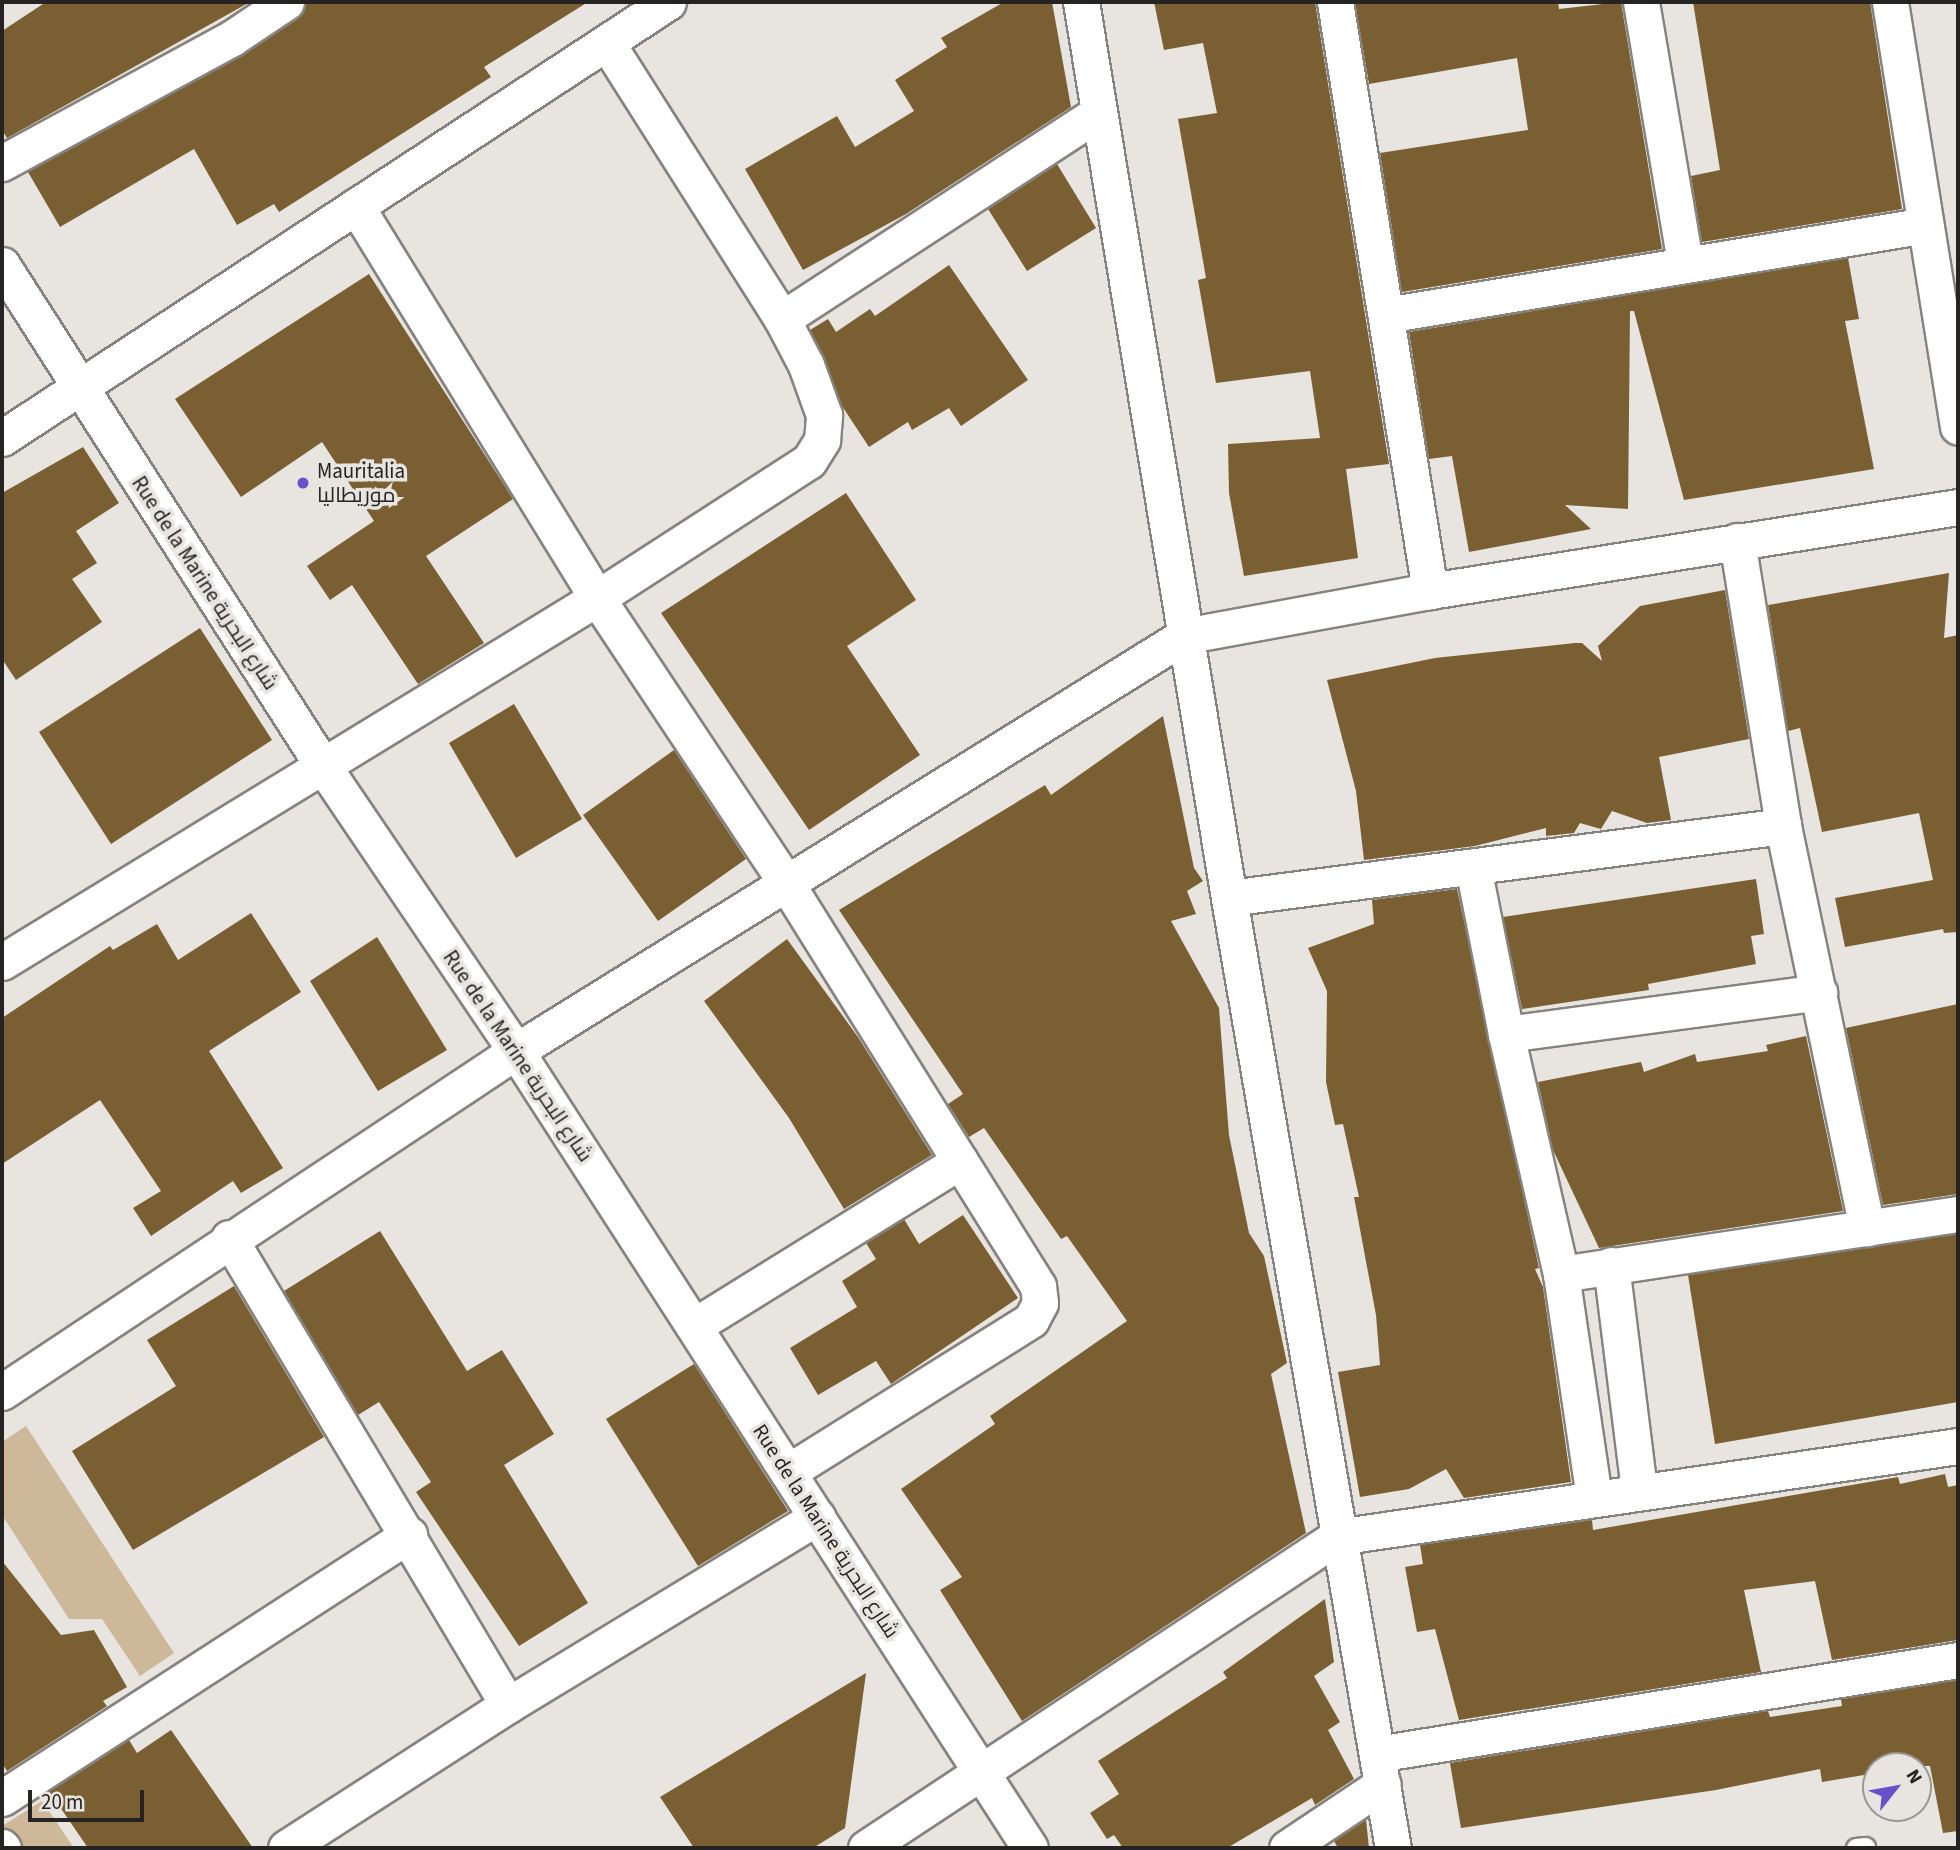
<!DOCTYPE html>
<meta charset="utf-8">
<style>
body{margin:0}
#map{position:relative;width:1960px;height:1850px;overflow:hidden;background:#e8e4e0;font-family:"Source Sans 3",Cairo,sans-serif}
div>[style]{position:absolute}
.green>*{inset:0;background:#cdb899}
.building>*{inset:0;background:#7a5f33}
.roads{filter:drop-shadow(2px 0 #86837e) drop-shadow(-2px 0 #86837e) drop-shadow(0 2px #86837e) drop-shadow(0 -2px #86837e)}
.service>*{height:18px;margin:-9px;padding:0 9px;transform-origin:9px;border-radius:9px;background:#fff}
.minor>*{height:35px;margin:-17.5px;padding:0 17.5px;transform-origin:17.5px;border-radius:17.5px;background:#fff}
.dots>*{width:19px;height:19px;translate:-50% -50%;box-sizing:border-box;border:4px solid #e8e4e0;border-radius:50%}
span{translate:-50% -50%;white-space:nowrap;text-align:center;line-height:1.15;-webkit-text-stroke:7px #e8e4e0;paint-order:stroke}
.poi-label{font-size:21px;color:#252423}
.left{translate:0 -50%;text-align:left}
.street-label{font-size:21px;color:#252423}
.frame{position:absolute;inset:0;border:4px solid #252423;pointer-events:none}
.north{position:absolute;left:1862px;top:1752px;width:70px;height:70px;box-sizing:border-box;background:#e8e4e0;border:2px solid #9a9794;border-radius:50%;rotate:59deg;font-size:19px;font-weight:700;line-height:28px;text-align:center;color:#252423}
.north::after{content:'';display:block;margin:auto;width:24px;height:32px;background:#6850c9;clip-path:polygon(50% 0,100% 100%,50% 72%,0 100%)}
.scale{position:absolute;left:28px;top:1790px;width:116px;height:32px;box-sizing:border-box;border:4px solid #252423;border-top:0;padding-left:9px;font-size:21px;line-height:24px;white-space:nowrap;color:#252423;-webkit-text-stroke:5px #e8e4e0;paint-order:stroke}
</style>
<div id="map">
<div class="green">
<div style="clip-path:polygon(26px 1426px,174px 1653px,140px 1676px,102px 1619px,69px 1619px,2px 1515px,2px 1442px)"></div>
<div style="clip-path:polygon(42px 1801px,74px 1848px,20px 1848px,2px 1826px)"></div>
</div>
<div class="building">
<div style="clip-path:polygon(46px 2px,250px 2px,7px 138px,2px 130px,2px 31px)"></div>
<div style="clip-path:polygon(306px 2px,588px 2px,484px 67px,491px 77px,279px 212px,274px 204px,237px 225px,194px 149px,60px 227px,28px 172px,243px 55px,297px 19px)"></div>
<div style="clip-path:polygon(1004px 2px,1052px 2px,1071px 107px,906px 214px,803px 270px,745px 169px,837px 116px,855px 147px,914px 111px,895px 80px,947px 47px,941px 38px)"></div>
<div style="clip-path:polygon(1154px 2px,1315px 2px,1389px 464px,1346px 469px,1358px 558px,1244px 576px,1229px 493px,1228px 444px,1320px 438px,1310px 371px,1216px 383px,1198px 280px,1206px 278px,1178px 119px,1217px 113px,1203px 43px,1164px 50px)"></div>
<div style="clip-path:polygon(1355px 2px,1558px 2px,1559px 9px,1621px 2px,1662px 249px,1402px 292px,1380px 153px,1528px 130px,1517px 58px,1369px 84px)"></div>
<div style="clip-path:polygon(1693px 2px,1870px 2px,1902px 209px,1702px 242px,1691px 176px,1720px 170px)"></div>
<div style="clip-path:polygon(1057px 164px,1096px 228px,1027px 271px,988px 209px)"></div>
<div style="clip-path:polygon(1848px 258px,1859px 319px,1845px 321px,1874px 469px,1684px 500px,1634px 311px,1630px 311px,1628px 509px,1565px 505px,1591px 529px,1469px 552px,1452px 456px,1429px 459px,1409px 332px)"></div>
<div style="clip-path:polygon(949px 265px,1028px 380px,961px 426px,949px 408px,912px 430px,908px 422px,869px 447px,842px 406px,810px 330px,828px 319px,836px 332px,870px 309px,875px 316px)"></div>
<div style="clip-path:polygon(369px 274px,513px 499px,426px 556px,484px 643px,418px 684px,352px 585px,330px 600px,307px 566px,374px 521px,322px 442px,241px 497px,175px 399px)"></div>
<div style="clip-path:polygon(83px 447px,119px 503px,76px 531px,97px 563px,72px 579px,102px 622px,16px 680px,2px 659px,2px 493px)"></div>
<div style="clip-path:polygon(846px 493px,916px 600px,847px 646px,920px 755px,809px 830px,661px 613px)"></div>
<div style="clip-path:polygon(1949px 573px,1944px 638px,1958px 635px,1958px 932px,1944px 933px,1943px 929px,1845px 947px,1835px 898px,1933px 880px,1919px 813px,1822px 832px,1800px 728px,1788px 731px,1768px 605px)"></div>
<div style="clip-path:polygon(1725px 590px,1749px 739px,1659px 757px,1671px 820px,1647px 823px,1612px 811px,1601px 829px,1580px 823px,1574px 833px,1546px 836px,1546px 828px,1475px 846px,1364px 860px,1356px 791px,1327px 680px,1435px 658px,1575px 643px,1582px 643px,1602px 661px,1598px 646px,1640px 606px)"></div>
<div style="clip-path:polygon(200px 628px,272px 740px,111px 844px,39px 732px)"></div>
<div style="clip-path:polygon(514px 704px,582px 819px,516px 858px,449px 743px)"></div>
<div style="clip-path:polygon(1163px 716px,1194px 868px,1203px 881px,1187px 891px,1196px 914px,1171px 921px,1219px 1008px,1229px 1135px,1249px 1233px,1264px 1256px,1287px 1363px,1271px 1374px,1306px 1533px,1022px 1721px,940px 1590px,962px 1577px,901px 1489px,995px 1424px,990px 1416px,1127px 1321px,1067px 1236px,1061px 1239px,984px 1128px,969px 1137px,948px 1104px,963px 1094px,839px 910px,1045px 785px,1051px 795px)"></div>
<div style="clip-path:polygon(674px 750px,746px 859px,658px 921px,583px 815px)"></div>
<div style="clip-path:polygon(1756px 879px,1764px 934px,1751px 936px,1756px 964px,1648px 984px,1649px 990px,1522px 1009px,1503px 917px)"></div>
<div style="clip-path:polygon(1457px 889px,1539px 1268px,1535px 1269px,1543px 1287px,1571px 1482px,1464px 1498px,1446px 1469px,1409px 1489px,1360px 1497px,1338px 1372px,1380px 1365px,1376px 1315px,1354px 1197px,1359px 1197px,1343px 1124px,1335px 1125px,1326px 1082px,1327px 991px,1308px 948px,1374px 924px,1372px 900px)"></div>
<div style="clip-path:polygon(251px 913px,301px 992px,209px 1051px,283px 1168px,241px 1193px,233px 1181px,151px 1236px,133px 1208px,161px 1191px,100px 1100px,2px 1164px,2px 1018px,110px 946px,113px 950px,157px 924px,178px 960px)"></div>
<div style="clip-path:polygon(377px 937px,447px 1050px,378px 1091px,310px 981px)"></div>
<div style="clip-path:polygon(787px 939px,858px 1037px,932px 1155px,844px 1209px,789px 1118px,704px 1001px)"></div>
<div style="clip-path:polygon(1958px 1004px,1958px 1194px,1883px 1205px,1846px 1028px)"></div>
<div style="clip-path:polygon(1806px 1036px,1843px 1211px,1599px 1248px,1553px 1150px,1538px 1082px,1641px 1062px,1644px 1072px,1695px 1054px,1697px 1062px,1768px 1051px,1766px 1045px)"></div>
<div style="clip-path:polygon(963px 1215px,1018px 1298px,891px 1384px,876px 1361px,818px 1395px,790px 1348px,857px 1307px,842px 1281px,876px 1259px,866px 1243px,904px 1219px,919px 1244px)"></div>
<div style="clip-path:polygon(380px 1231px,467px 1371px,502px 1350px,554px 1434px,504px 1465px,588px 1603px,519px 1646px,416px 1492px,431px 1482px,379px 1402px,358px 1415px,284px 1291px)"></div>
<div style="clip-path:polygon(1958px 1234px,1958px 1402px,1715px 1444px,1688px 1275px)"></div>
<div style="clip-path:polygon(234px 1286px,324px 1437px,133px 1550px,72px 1451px,176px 1386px,147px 1340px)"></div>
<div style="clip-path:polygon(694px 1364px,788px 1511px,698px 1566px,606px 1419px)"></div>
<div style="clip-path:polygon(1945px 1474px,1948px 1487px,1958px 1485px,1958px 1640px,1832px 1660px,1815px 1581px,1744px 1590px,1761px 1672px,1459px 1720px,1435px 1629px,1417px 1632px,1405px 1567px,1423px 1564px,1420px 1545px,1592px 1520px,1593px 1530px,1898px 1477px,1900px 1484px)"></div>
<div style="clip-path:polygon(2px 1561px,61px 1635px,94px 1630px,127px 1687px,103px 1701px,107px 1706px,7px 1771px,2px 1763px)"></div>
<div style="clip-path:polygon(1325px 1599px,1334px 1662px,1314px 1676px,1340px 1722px,1328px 1730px,1354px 1779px,1315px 1805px,1312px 1798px,1227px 1848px,1123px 1848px,1114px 1835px,1107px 1839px,1090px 1813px,1119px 1794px,1098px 1761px,1227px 1678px,1223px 1672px)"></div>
<div style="clip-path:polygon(866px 1673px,845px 1828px,813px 1848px,694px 1848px,660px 1797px)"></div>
<div style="clip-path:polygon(1958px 1680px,1958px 1831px,1943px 1833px,1930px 1766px,1876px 1766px,1876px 1773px,1822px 1782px,1820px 1769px,1716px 1790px,1461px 1828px,1450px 1763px,1768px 1711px,1770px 1717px,1842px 1706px,1841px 1699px)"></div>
<div style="clip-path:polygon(171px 1730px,253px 1848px,88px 1848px,49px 1791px,129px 1740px,137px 1753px)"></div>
<div style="clip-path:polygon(1366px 1820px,1369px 1848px,1338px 1848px,1334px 1841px)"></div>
</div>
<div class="roads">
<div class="service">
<div style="left:1856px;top:1848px;width:10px;rotate:-6deg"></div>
</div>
<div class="minor">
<div style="left:1081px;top:2px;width:908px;rotate:80.62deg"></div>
<div style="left:1229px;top:898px;width:964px;rotate:80.21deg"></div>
<div style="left:1335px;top:2px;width:597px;rotate:80.84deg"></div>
<div style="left:1641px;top:2px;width:264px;rotate:80.4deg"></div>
<div style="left:1890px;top:2px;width:430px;rotate:80.9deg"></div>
<div style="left:2px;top:163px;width:262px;rotate:-28.5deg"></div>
<div style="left:232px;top:38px;width:65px;rotate:-33.7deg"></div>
<div style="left:356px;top:206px;width:460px;rotate:58.4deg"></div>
<div style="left:597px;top:598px;width:346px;rotate:56.4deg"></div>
<div style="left:788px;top:886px;width:472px;rotate:58deg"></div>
<div style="left:1038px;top:1286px;width:17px;rotate:83deg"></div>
<div style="left:1040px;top:1303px;width:19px;rotate:118deg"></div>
<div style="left:1031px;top:1320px;width:287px;rotate:148deg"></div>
<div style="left:2px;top:265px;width:591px;rotate:57.36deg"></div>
<div style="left:321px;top:763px;width:348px;rotate:55.9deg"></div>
<div style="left:516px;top:1051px;width:948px;rotate:57.18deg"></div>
<div style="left:1386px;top:315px;width:547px;rotate:-9.46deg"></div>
<div style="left:782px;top:319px;width:377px;rotate:-33.1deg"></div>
<div style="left:2px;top:438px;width:796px;rotate:-33.21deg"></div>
<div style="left:1737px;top:541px;width:289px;rotate:80.8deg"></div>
<div style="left:1783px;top:826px;width:411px;rotate:78.2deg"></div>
<div style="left:1473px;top:867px;width:170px;rotate:78.8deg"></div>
<div style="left:1506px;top:1034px;width:246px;rotate:77.1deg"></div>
<div style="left:1561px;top:1274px;width:225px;rotate:81.6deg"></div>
<div style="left:1229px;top:898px;width:559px;rotate:-7.4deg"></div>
<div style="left:2px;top:962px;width:698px;rotate:-31.46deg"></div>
<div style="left:597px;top:598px;width:252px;rotate:-32.9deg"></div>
<div style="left:809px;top:461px;width:25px;rotate:-58deg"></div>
<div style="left:822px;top:440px;width:25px;rotate:-85deg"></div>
<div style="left:824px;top:415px;width:53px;rotate:-109.8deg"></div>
<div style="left:806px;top:365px;width:52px;rotate:-117.6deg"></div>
<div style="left:782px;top:319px;width:327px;rotate:-122.4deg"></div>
<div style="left:1506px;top:1034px;width:316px;rotate:-7.6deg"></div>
<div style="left:229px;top:1238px;width:544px;rotate:59.14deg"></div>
<div style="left:1611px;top:1265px;width:227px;rotate:82.9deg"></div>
<div style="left:1561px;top:1274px;width:402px;rotate:-8.6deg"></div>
<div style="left:694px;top:1326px;width:313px;rotate:-31.8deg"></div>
<div style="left:2px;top:1392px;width:617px;rotate:-33.56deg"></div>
<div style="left:516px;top:1051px;width:786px;rotate:-31.85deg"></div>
<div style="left:1184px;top:636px;width:250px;rotate:-10.4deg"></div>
<div style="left:1430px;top:591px;width:535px;rotate:-9.04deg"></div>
<div style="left:1377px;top:1754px;width:589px;rotate:-9.19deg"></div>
<div style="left:2px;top:1798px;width:485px;rotate:-32.9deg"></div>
<div style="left:2px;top:1847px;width:1px;rotate:45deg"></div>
<div style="left:286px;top:1848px;width:264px;rotate:-32.8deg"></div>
<div style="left:508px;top:1705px;width:362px;rotate:-31.3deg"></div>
<div style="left:866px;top:1848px;width:564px;rotate:-33.44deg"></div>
<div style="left:1337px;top:1537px;width:628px;rotate:-8.34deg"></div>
<div style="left:1287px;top:1848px;width:115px;rotate:-33.7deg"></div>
</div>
</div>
<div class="dots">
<div style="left:303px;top:483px;background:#6850c9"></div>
</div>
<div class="poi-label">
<span class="left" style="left:317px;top:483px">Mauritalia<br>موريطاليا</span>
</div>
<div class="street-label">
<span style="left:205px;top:583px;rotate:57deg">Rue de la Marine شارع البحرية</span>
<span style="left:518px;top:1056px;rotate:56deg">Rue de la Marine شارع البحرية</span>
<span style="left:826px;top:1531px;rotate:57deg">Rue de la Marine شارع البحرية</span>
</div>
<div class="frame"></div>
<div class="north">N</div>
<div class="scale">20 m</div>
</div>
